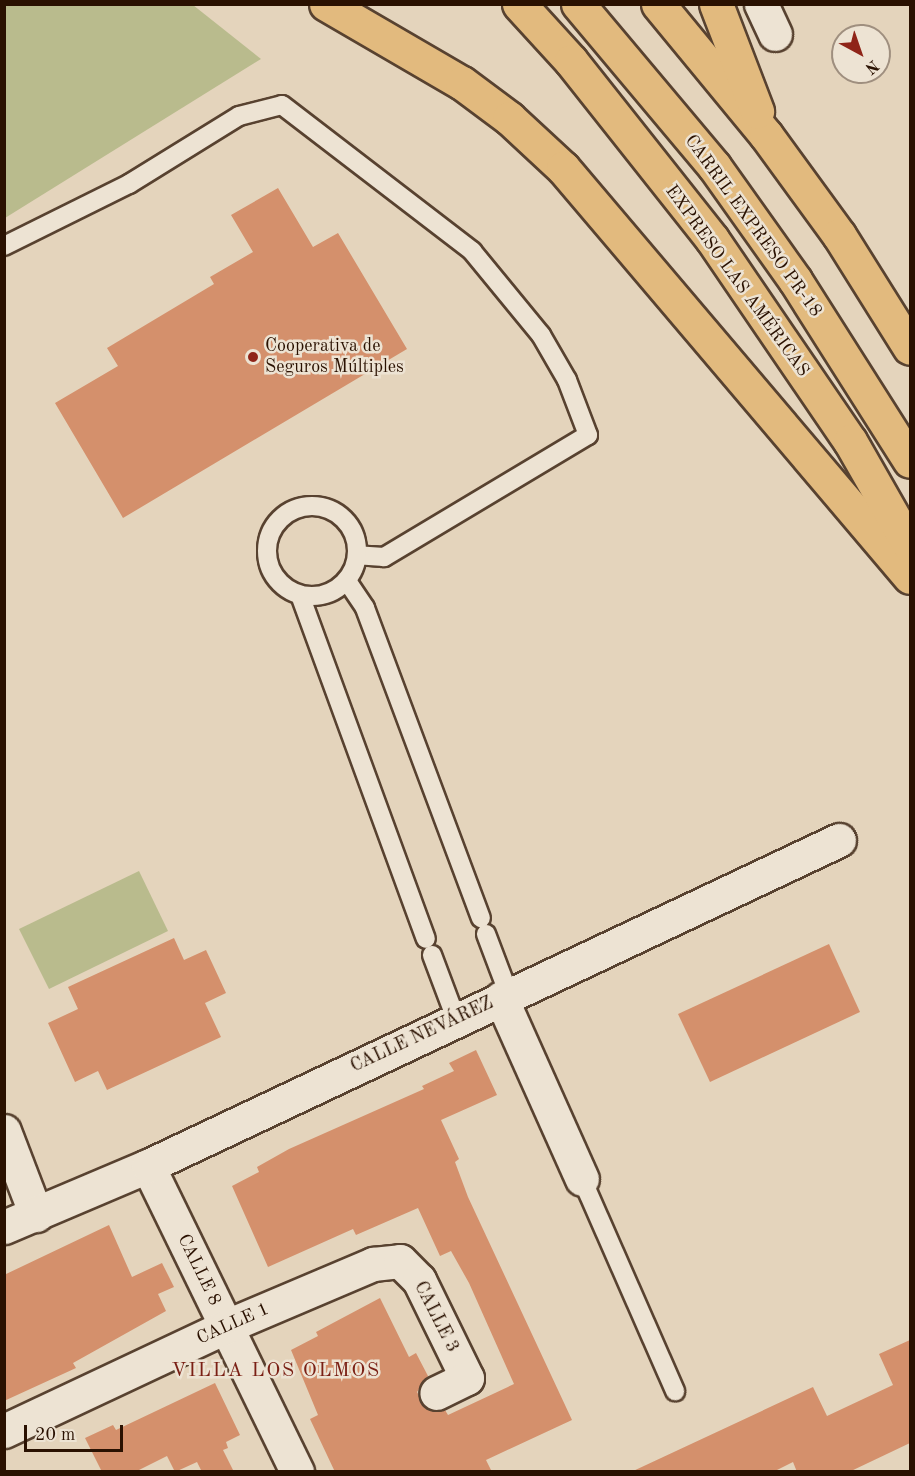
<!DOCTYPE html>
<meta charset="utf-8">
<style>
body{margin:0}
#map{position:relative;width:915px;height:1476px;overflow:hidden;background:#e4d4bc;font-family:"Old Standard TT",serif}
div>[style]{position:absolute}
.green>*{inset:0;background:#b9bb8d}
.building>*{inset:0;background:#d4906c}
.roads{filter:drop-shadow(2px 0 #584230) drop-shadow(-2px 0 #584230) drop-shadow(0 2px #584230) drop-shadow(0 -2px #584230)}
.lane>*{height:18px;margin:-9px;padding:0 9px;transform-origin:9px;border-radius:9px;background:#ede3d3}
.lane>.ring{margin:-9px;padding:0;box-sizing:content-box;background:none;border:18px solid #ede3d3;border-radius:50%}
.street>*{height:33px;margin:-16.5px;padding:0 16.5px;transform-origin:16.5px;border-radius:16.5px;background:#ede3d3}
.highway>*{height:33px;margin:-16.5px;padding:0 16.5px;transform-origin:16.5px;border-radius:16.5px;background:#e2ba7e}
.dots>*{width:16px;height:16px;translate:-50% -50%;box-sizing:border-box;border:3px solid #ede3d3;border-radius:50%}
span{translate:-50% -50%;white-space:nowrap;text-align:center;line-height:1.15;-webkit-text-stroke:5px #ede3d3;paint-order:stroke}
.street-label{font-size:18px;color:#2a1101}
.poi-label{font-size:18px;color:#2a1101}
.left{translate:0 -50%;text-align:left}
.neighbourhood-label{font-size:20px;color:#7a1f14;letter-spacing:1.5px}
.frame{position:absolute;inset:0;border:6px solid #2a1101;pointer-events:none}
.north{position:absolute;left:831px;top:24px;width:60px;height:60px;box-sizing:border-box;background:#ede3d3;border:2px solid #9f8f7f;border-radius:50%;rotate:140deg;font-size:16px;font-weight:700;line-height:24px;text-align:center;color:#2a1101}
.north::after{content:'';display:block;margin:auto;width:21px;height:27px;background:#8f2418;clip-path:polygon(50% 0,100% 100%,50% 72%,0 100%)}
.scale{position:absolute;left:24px;top:1425px;width:99px;height:27px;box-sizing:border-box;border:3px solid #2a1101;border-top:0;padding-left:8px;font-size:18px;line-height:21px;white-space:nowrap;color:#2a1101;-webkit-text-stroke:4px #ede3d3;paint-order:stroke}
</style>
<div id="map">
<div class="green">
<div style="clip-path:polygon(5px 4px,193px 5px,261px 59px,5px 218px)"></div>
<div style="clip-path:polygon(139px 871px,168px 931px,49px 989px,19px 929px)"></div>
</div>
<div class="building">
<div style="clip-path:polygon(278px 188px,313px 247px,338px 233px,407px 349px,123px 518px,55px 403px,118px 366px,107px 348px,214px 284px,210px 277px,253px 252px,231px 215px)"></div>
<div style="clip-path:polygon(174px 938px,184px 960px,206px 950px,226px 993px,205px 1003px,221px 1037px,107px 1090px,98px 1071px,75px 1082px,48px 1023px,78px 1009px,68px 987px)"></div>
<div style="clip-path:polygon(829px 944px,860px 1012px,710px 1082px,678px 1014px)"></div>
<div style="clip-path:polygon(476px 1050px,497px 1095px,441px 1120px,459px 1159px,455px 1162px,468px 1197px,572px 1420px,486px 1460px,492px 1472px,335px 1472px,310px 1419px,318px 1415px,291px 1350px,318px 1336px,316px 1332px,380px 1298px,409px 1357px,416px 1353px,428px 1376px,417px 1392px,426px 1409px,445px 1410px,448px 1415px,514px 1384px,469px 1283px,451px 1251px,440px 1256px,418px 1208px,356px 1235px,353px 1229px,268px 1267px,232px 1186px,259px 1172px,257px 1167px,289px 1149px,424px 1089px,422px 1086px,454px 1071px,449px 1063px)"></div>
<div style="clip-path:polygon(109px 1225px,132px 1277px,162px 1263px,174px 1287px,158px 1294px,166px 1311px,73px 1363px,76px 1368px,4px 1401px,4px 1275px)"></div>
<div style="clip-path:polygon(910px 1340px,910px 1443px,849px 1472px,797px 1472px,793px 1462px,773px 1472px,631px 1472px,813px 1387px,827px 1416px,893px 1385px,879px 1354px)"></div>
<div style="clip-path:polygon(215px 1383px,240px 1435px,226px 1442px,228px 1448px,223px 1450px,234px 1472px,202px 1472px,197px 1462px,175px 1472px,167px 1456px,135px 1472px,102px 1472px,85px 1438px,113px 1425px,116px 1430px)"></div>
</div>
<div class="roads">
<div class="lane">
<div style="left:4px;top:246px;width:140px;rotate:-26.4deg"></div>
<div style="left:129px;top:184px;width:129px;rotate:-31.7deg"></div>
<div style="left:239px;top:116px;width:44px;rotate:-14.3deg"></div>
<div style="left:282px;top:105px;width:240px;rotate:37.5deg"></div>
<div style="left:472px;top:251px;width:109px;rotate:50.6deg"></div>
<div style="left:541px;top:335px;width:52px;rotate:60deg"></div>
<div style="left:567px;top:380px;width:59px;rotate:69.1deg"></div>
<div style="left:588px;top:435px;width:238px;rotate:149.1deg"></div>
<div style="left:384px;top:557px;width:26px;rotate:-176deg"></div>
<div class="ring" style="left:267px;top:506px;width:72px;height:72px"></div>
<div style="left:347px;top:581px;width:32px;rotate:56deg"></div>
<div style="left:365px;top:608px;width:331px;rotate:69.5deg"></div>
<div style="left:300px;top:595px;width:366px;rotate:69.9deg"></div>
<div style="left:486px;top:934px;width:65px;rotate:69.3deg"></div>
<div style="left:432px;top:955px;width:68px;rotate:69.4deg"></div>
<div style="left:582px;top:1179px;width:232px;rotate:66.3deg"></div>
</div>
<div class="street">
<div style="left:761px;top:4px;width:33px;rotate:65deg"></div>
<div style="left:501px;top:998px;width:198px;rotate:65.9deg"></div>
<div style="left:4px;top:1131px;width:90px;rotate:69.1deg"></div>
<div style="left:148px;top:1166px;width:340px;rotate:64deg"></div>
<div style="left:4px;top:1227px;width:156px;rotate:-23deg"></div>
<div style="left:148px;top:1166px;width:764px;rotate:-25.26deg"></div>
<div style="left:4px;top:1431px;width:246px;rotate:-25.2deg"></div>
<div style="left:227px;top:1326px;width:159px;rotate:-23deg"></div>
<div style="left:373px;top:1264px;width:27px;rotate:-6deg"></div>
<div style="left:400px;top:1261px;width:27px;rotate:45deg"></div>
<div style="left:419px;top:1280px;width:109px;rotate:63.9deg"></div>
<div style="left:467px;top:1378px;width:34px;rotate:154deg"></div>
</div>
<div class="highway">
<div style="left:326px;top:4px;width:157px;rotate:30.2deg"></div>
<div style="left:462px;top:83px;width:59px;rotate:36.7deg"></div>
<div style="left:509px;top:118px;width:74px;rotate:42.8deg"></div>
<div style="left:563px;top:168px;width:536px;rotate:49.69deg"></div>
<div style="left:519px;top:4px;width:77px;rotate:47.6deg"></div>
<div style="left:571px;top:61px;width:227px;rotate:51.6deg"></div>
<div style="left:712px;top:239px;width:245px;rotate:55.7deg"></div>
<div style="left:850px;top:441px;width:121px;rotate:60.3deg"></div>
<div style="left:578px;top:4px;width:212px;rotate:50deg"></div>
<div style="left:714px;top:166px;width:140px;rotate:54.6deg"></div>
<div style="left:795px;top:280px;width:214px;rotate:57.6deg"></div>
<div style="left:658px;top:4px;width:170px;rotate:50.5deg"></div>
<div style="left:766px;top:135px;width:124px;rotate:53.9deg"></div>
<div style="left:839px;top:235px;width:133px;rotate:57.9deg"></div>
<div style="left:716px;top:4px;width:115px;rotate:69deg"></div>
</div>
</div>
<div class="dots">
<div style="left:253px;top:357px;background:#8f2418"></div>
</div>
<div class="street-label">
<span style="left:753px;top:226px;rotate:54deg">CARRIL EXPRESO PR-18</span>
<span style="left:737px;top:281px;rotate:54deg">EXPRESO LAS AMÉRICAS</span>
<span style="left:422px;top:1035px;rotate:-25deg">CALLE NEVÁREZ</span>
<span style="left:199px;top:1270px;rotate:64deg">CALLE 8</span>
<span style="left:436px;top:1317px;rotate:63deg">CALLE 3</span>
<span style="left:233px;top:1324px;rotate:-24deg">CALLE 1</span>
</div>
<div class="poi-label">
<span class="left" style="left:265px;top:357px">Cooperativa de<br>Seguros Múltiples</span>
</div>
<div class="neighbourhood-label">
<span style="left:276px;top:1371px">VILLA LOS OLMOS</span>
</div>
<div class="frame"></div>
<div class="north">N</div>
<div class="scale">20 m</div>
</div>
